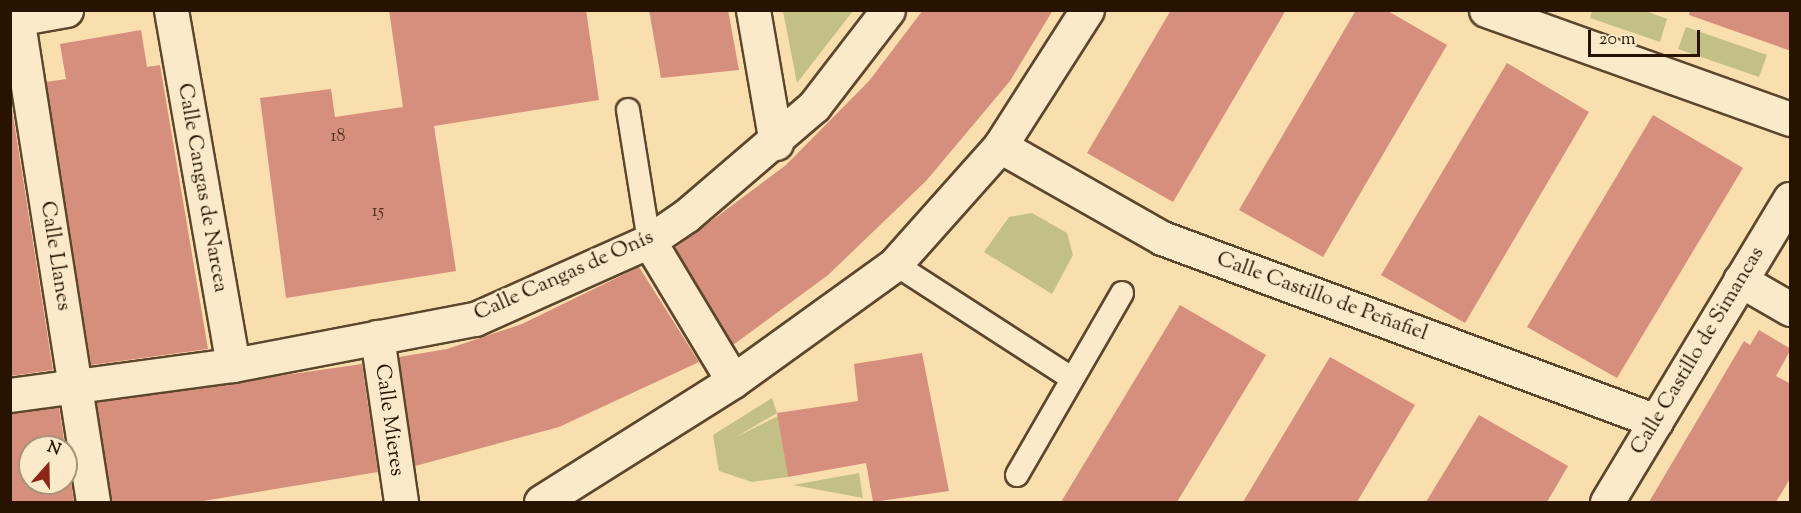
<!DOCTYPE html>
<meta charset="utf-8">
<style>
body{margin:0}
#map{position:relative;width:1801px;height:513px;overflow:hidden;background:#f9deae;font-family:"Sorts Mill Goudy",serif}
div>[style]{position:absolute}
.green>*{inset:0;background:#c3c086}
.building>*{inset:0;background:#d68f7c}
.roads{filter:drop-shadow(2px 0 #5c462c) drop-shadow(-2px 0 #5c462c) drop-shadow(0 2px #5c462c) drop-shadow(0 -2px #5c462c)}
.lane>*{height:22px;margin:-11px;padding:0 11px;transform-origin:11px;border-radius:11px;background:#fbeaca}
.street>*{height:33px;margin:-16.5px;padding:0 16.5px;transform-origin:16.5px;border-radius:16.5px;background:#fbeaca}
span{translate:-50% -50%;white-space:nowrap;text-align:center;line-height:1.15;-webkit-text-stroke:5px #fbeaca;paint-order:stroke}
.number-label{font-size:18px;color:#543220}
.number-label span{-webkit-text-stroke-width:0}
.street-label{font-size:21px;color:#281301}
.frame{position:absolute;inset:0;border:12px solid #281301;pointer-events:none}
.north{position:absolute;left:18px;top:435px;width:60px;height:60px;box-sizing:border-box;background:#fbeaca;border:2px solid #a7947a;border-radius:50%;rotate:20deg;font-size:16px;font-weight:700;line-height:24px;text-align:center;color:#281301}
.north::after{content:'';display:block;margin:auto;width:21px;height:27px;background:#8f2418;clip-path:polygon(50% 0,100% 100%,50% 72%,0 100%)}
.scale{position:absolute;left:1588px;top:30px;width:112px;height:27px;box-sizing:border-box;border:3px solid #281301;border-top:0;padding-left:8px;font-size:18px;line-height:21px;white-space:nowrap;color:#281301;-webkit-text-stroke:4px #fbeaca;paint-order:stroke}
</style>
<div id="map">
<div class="green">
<div style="clip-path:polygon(1643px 10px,1667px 19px,1660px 42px,1590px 18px,1592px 11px)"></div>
<div style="clip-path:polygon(783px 11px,853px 11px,797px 83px)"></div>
<div style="clip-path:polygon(1686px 27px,1767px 55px,1759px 77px,1678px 49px)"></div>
<div style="clip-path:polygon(1032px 213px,1067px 233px,1073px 255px,1052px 294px,984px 252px,1009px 217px)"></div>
<div style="clip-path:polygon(772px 398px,777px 413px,736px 437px,778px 416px,788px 477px,752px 482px,719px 471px,713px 435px)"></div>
<div style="clip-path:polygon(859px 473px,863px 498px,793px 485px)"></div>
</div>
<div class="building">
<div style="clip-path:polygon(389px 10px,586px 10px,599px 100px,434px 126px,456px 271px,286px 298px,260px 98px,331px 89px,335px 117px,403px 107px)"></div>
<div style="clip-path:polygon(649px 10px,728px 10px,739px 70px,661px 78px)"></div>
<div style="clip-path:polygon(923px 10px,1053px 10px,1010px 81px,926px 181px,828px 275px,733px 345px,675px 248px,786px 165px,869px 81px)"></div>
<div style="clip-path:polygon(1171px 10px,1286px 10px,1173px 202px,1087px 153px)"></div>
<div style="clip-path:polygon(1356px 10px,1386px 10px,1447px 45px,1323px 257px,1239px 210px)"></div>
<div style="clip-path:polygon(1690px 10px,1791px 10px,1791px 51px,1689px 15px)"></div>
<div style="clip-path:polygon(141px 30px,147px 67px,160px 65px,208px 349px,91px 365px,46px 82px,66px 79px,60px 44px)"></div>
<div style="clip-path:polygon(1507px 63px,1589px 112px,1465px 323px,1381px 275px)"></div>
<div style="clip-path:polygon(10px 96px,53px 370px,10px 376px)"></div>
<div style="clip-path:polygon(1653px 115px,1743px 168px,1617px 378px,1527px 327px)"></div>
<div style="clip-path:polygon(639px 267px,699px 362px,559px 427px,415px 466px,399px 357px,447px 349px,522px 324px)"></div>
<div style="clip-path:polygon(1180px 305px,1266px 355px,1177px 502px,1061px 502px)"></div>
<div style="clip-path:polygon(1759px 330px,1791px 349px,1776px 376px,1791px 384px,1791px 477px,1776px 502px,1649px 502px,1744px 341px,1750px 345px)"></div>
<div style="clip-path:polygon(922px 353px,949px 491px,873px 502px,866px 463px,788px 477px,777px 413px,858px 401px,854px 364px)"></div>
<div style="clip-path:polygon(1330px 357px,1415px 405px,1370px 480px,1357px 502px,1243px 502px)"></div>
<div style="clip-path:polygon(362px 364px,378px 472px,197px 502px,111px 502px,96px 402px)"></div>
<div style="clip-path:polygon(59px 407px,65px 447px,30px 447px,30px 483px,66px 483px,66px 451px,74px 502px,10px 502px,10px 413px)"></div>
<div style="clip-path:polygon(1479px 415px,1568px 466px,1547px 502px,1426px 502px)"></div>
</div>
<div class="roads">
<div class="lane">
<div style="left:628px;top:110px;width:133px;rotate:80.9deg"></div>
<div style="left:895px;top:264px;width:208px;rotate:32.9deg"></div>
<div style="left:1017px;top:475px;width:210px;rotate:-60deg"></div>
</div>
<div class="street">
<div style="left:16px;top:10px;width:498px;rotate:81.1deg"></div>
<div style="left:171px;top:10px;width:360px;rotate:80.1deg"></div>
<div style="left:753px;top:10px;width:135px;rotate:80.2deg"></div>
<div style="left:1486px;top:10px;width:323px;rotate:19.7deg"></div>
<div style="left:10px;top:20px;width:57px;rotate:-10.1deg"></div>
<div style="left:1000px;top:146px;width:186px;rotate:29.6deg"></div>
<div style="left:1162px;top:238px;width:527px;rotate:20.33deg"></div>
<div style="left:649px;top:241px;width:163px;rotate:59deg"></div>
<div style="left:1740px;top:280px;width:58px;rotate:30.1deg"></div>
<div style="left:377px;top:337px;width:167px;rotate:81.7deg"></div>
<div style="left:10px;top:395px;width:225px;rotate:-7.7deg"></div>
<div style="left:233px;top:365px;width:246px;rotate:-10.8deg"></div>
<div style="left:475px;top:319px;width:191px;rotate:-24.1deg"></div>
<div style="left:649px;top:241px;width:46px;rotate:-34.4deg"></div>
<div style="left:687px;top:215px;width:167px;rotate:-40.6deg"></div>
<div style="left:814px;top:106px;width:121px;rotate:-52.4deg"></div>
<div style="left:541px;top:502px;width:227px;rotate:-32.2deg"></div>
<div style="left:733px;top:381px;width:200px;rotate:-35.8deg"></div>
<div style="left:895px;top:264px;width:158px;rotate:-48.3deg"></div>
<div style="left:1000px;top:146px;width:161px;rotate:-57.4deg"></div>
<div style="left:1607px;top:502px;width:354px;rotate:-58.9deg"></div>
</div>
</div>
<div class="number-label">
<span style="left:338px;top:137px">18</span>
<span style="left:378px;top:212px">15</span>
</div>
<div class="street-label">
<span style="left:202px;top:188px;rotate:80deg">Calle Cangas de Narcea</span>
<span style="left:55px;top:256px;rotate:81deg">Calle Llanes</span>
<span style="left:564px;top:276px;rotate:-24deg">Calle Cangas de Onís</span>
<span style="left:1322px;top:297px;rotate:20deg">Calle Castillo de Peñafiel</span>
<span style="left:1698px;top:351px;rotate:-59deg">Calle Castillo de Simancas</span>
<span style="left:389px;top:420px;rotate:82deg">Calle Mieres</span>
</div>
<div class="frame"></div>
<div class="north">N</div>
<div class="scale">20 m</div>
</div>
